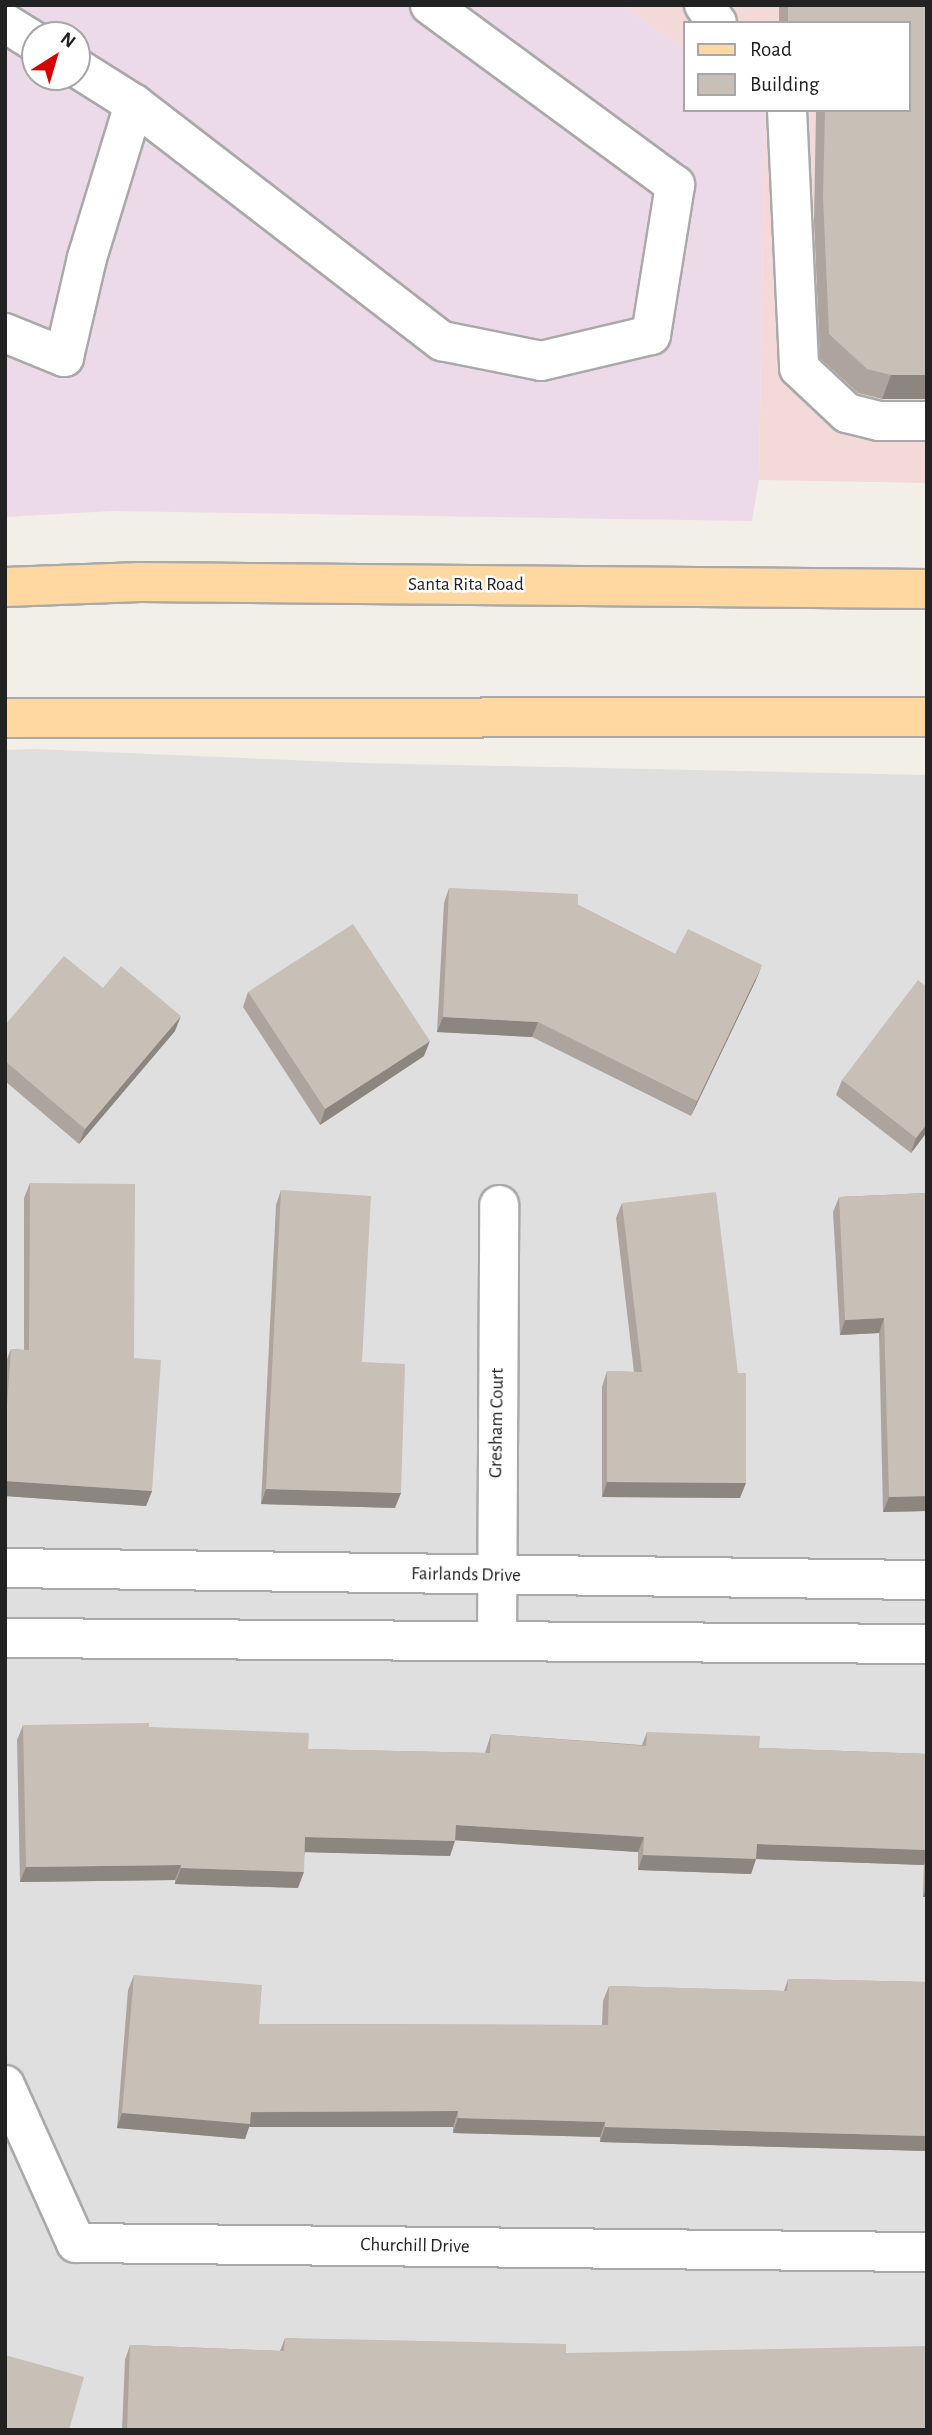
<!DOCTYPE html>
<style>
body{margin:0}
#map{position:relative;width:932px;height:2435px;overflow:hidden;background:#f2efe8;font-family:"Alegreya Sans",sans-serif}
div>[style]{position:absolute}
.residential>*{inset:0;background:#e0dfdf}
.commercial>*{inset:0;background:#f3d9d7}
.industrial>*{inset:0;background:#ecdae8}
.roads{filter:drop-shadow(2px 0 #a9a9a9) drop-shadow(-2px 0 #a9a9a9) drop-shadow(0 2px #a9a9a9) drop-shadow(0 -2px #a9a9a9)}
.minor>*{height:38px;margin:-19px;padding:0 19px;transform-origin:19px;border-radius:19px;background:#fff}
.major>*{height:38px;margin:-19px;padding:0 19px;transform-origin:19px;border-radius:19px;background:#ffd8a1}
.wall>*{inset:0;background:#aca49d}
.shaded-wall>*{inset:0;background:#8c8680}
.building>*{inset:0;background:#c8bfb7}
span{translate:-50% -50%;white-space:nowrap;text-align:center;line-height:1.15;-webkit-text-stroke:5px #fff;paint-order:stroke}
.street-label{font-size:19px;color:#222}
.frame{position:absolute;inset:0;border:7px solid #222;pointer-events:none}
.legend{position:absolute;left:683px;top:21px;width:228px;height:91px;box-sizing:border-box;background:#fff;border:2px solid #a7a7a7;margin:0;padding:9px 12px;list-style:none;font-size:21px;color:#222}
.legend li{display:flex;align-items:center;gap:14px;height:35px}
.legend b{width:35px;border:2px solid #a7a7a7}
.north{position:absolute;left:21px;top:21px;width:70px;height:70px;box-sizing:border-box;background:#fff;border:2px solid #a7a7a7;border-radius:50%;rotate:37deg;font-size:19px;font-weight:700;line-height:28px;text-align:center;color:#222}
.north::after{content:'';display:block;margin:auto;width:24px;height:32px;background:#d40500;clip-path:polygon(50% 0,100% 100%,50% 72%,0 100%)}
</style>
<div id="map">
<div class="residential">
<div style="clip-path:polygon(34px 749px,362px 763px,927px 775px,927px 2430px,5px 2430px,5px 750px)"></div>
</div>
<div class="commercial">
<div style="clip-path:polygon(622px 5px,927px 5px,927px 483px,759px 480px,765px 110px,909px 110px,909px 23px,685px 23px,685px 50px)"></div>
</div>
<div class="industrial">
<div style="clip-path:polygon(evenodd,5px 5px,622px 5px,685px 50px,685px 110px,765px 110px,759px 480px,752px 521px,112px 511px,5px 517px,5px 5px,35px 35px,77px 35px,77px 77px,35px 77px,35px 35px)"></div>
</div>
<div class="roads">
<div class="minor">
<div style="left:704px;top:5px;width:22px;rotate:54deg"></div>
<div style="left:5px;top:23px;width:36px;rotate:32deg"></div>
<div style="left:77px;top:68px;width:67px;rotate:32.3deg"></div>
<div style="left:134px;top:104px;width:389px;rotate:37.6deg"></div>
<div style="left:442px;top:341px;width:101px;rotate:11.4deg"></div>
<div style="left:541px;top:361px;width:113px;rotate:-13.3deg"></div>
<div style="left:651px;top:335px;width:152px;rotate:-80.9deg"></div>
<div style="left:675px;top:185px;width:304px;rotate:-143.7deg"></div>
<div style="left:787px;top:110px;width:258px;rotate:87.3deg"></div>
<div style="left:799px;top:368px;width:66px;rotate:43.2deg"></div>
<div style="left:847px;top:413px;width:33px;rotate:14deg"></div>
<div style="left:879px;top:421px;width:48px"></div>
<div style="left:5px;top:333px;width:64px;rotate:22.1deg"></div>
<div style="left:64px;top:357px;width:102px;rotate:-76.9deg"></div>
<div style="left:87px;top:258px;width:161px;rotate:-73deg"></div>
<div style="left:5px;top:1568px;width:922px;rotate:0.75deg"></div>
<div style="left:5px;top:1638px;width:922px;rotate:0.37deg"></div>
<div style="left:497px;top:1641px;width:436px;rotate:-89.7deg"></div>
<div style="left:5px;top:2085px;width:173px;rotate:65.8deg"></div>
<div style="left:76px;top:2243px;width:851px;rotate:0.61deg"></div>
</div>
<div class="major">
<div style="left:5px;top:587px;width:135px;rotate:-2.1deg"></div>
<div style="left:140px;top:582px;width:787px;rotate:0.51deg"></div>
<div style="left:5px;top:718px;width:922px;rotate:-0.06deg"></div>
</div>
</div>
<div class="wall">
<div style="clip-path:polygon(779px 5px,927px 5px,927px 399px,882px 399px,858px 393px,820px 358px,814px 221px,816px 110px,909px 110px,909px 23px,779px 23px)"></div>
<div style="clip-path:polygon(449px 888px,578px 905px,675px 954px,756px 980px,691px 1116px,532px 1037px,437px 1032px,444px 903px)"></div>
<div style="clip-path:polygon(927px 987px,927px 1132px,911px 1153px,836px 1095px,842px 1080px)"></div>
<div style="clip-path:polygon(103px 988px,175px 1031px,79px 1144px,5px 1081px,5px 1025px)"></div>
<div style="clip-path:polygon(248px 992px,424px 1056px,320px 1125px,243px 1007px)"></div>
<div style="clip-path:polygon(30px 1183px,134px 1358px,152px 1491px,146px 1506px,5px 1496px,5px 1364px,11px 1349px,24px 1350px,24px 1198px)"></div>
<div style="clip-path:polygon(281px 1190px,362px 1362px,395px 1508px,261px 1504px,276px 1205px)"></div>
<div style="clip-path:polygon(927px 1193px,927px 1511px,883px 1512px,879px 1333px,840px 1335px,833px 1212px,839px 1197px)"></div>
<div style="clip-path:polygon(622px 1203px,740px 1498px,602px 1497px,602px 1387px,607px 1371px,634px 1372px,616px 1218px)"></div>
<div style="clip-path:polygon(23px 1725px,149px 1727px,308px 1749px,485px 1753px,491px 1734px,642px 1745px,647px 1732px,759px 1748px,927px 1754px,927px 1897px,923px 1897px,924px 1865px,756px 1859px,751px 1874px,638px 1870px,638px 1852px,455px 1840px,450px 1856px,305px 1852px,298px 1888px,175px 1884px,175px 1880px,20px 1882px,17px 1740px)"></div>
<div style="clip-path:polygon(134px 1975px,259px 2024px,602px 2025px,603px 2001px,609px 1986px,784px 1991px,788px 1979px,927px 1982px,927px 2151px,600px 2142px,600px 2137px,453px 2133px,453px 2127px,249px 2127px,245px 2139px,117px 2128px,128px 1990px)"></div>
<div style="clip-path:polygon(285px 2338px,566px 2353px,927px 2430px,122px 2430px,125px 2360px,130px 2345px,280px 2351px)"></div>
</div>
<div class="shaded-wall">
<div style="clip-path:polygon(891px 375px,927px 375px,927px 399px,882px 399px)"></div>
<div style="clip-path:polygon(762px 965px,756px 980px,691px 1116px,697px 1101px)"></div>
<div style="clip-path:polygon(181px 1016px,175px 1031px,79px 1144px,85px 1129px)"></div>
<div style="clip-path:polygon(443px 1017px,538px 1022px,532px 1037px,437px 1032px)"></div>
<div style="clip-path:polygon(430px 1041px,424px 1056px,320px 1125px,325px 1109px)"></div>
<div style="clip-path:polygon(927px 1124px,927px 1132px,911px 1153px,916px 1138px)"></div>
<div style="clip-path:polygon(884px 1318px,879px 1333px,840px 1335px,845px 1320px)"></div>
<div style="clip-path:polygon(5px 1481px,152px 1491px,146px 1506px,5px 1496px)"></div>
<div style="clip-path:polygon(607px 1482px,746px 1483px,740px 1498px,602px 1497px)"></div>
<div style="clip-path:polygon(266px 1489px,401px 1493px,395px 1508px,261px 1504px)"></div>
<div style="clip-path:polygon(927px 1496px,927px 1511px,883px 1512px,889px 1497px)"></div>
<div style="clip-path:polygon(456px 1825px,644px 1837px,638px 1852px,450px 1840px)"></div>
<div style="clip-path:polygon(305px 1837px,455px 1841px,450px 1856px,300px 1852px)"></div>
<div style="clip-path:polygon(757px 1844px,927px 1850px,927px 1857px,924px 1865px,756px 1859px,751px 1874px,638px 1870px,643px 1855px)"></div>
<div style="clip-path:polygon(181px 1865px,175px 1880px,20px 1882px,26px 1867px)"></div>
<div style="clip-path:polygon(181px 1868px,304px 1872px,298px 1888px,175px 1884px)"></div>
<div style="clip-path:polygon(927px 1886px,927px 1897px,923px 1897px)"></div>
<div style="clip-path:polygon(458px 2111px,453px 2127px,249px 2127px,245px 2139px,117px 2128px,122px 2113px)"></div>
<div style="clip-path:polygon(458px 2118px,605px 2122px,600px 2137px,453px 2133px)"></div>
<div style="clip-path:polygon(605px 2127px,927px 2136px,927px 2151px,600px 2142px)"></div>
</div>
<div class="building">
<div style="clip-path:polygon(788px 5px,927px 5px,927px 375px,891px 375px,867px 369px,829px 334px,823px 197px,825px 110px,909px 110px,909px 23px,788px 23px)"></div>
<div style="clip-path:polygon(449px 888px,578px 894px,578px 905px,675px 954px,688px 929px,762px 965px,697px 1101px,538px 1022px,443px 1017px)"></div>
<div style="clip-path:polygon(353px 924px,430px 1041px,325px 1109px,248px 992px)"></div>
<div style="clip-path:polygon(64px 956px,103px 988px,121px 966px,181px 1016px,85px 1129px,5px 1061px,5px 1025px)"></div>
<div style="clip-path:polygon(918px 980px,927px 987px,927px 1124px,916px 1138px,842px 1080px)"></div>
<div style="clip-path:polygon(30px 1183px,135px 1184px,134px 1358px,161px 1360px,152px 1491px,5px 1481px,5px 1433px,11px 1349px,29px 1350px)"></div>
<div style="clip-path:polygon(281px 1190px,371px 1196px,362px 1362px,405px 1364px,401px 1493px,266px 1489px)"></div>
<div style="clip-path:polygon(716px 1192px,738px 1373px,746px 1373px,746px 1483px,607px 1482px,607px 1371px,642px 1372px,622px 1203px)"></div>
<div style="clip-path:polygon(927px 1193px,927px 1496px,889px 1497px,884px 1318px,845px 1320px,839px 1197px)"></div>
<div style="clip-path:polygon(149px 1723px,149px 1727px,309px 1733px,308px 1749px,490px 1753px,491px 1734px,646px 1746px,647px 1732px,760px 1736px,759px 1748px,927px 1754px,927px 1850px,757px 1844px,756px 1859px,643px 1855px,644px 1837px,456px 1825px,455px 1841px,305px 1837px,304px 1872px,181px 1868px,181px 1865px,26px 1867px,23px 1725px)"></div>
<div style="clip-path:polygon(134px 1975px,262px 1985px,259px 2024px,608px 2025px,609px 1986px,787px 1991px,788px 1979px,927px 1982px,927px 2136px,605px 2127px,605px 2122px,458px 2118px,458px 2111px,251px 2112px,250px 2124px,122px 2113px)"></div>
<div style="clip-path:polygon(285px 2338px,566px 2344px,566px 2353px,927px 2346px,927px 2430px,127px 2430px,130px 2345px,284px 2351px)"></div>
<div style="clip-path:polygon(5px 2355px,84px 2377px,69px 2430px,5px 2430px)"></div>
</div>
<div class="street-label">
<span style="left:466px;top:585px">Santa Rita Road</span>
<span style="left:497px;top:1423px;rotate:-89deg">Gresham Court</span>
<span style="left:466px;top:1575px;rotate:1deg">Fairlands Drive</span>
<span style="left:415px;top:2246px;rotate:1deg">Churchill Drive</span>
</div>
<div class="frame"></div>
<ul class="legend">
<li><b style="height:9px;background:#ffd8a1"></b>Road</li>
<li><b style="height:19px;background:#c8bfb7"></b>Building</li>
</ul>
<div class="north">N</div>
</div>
